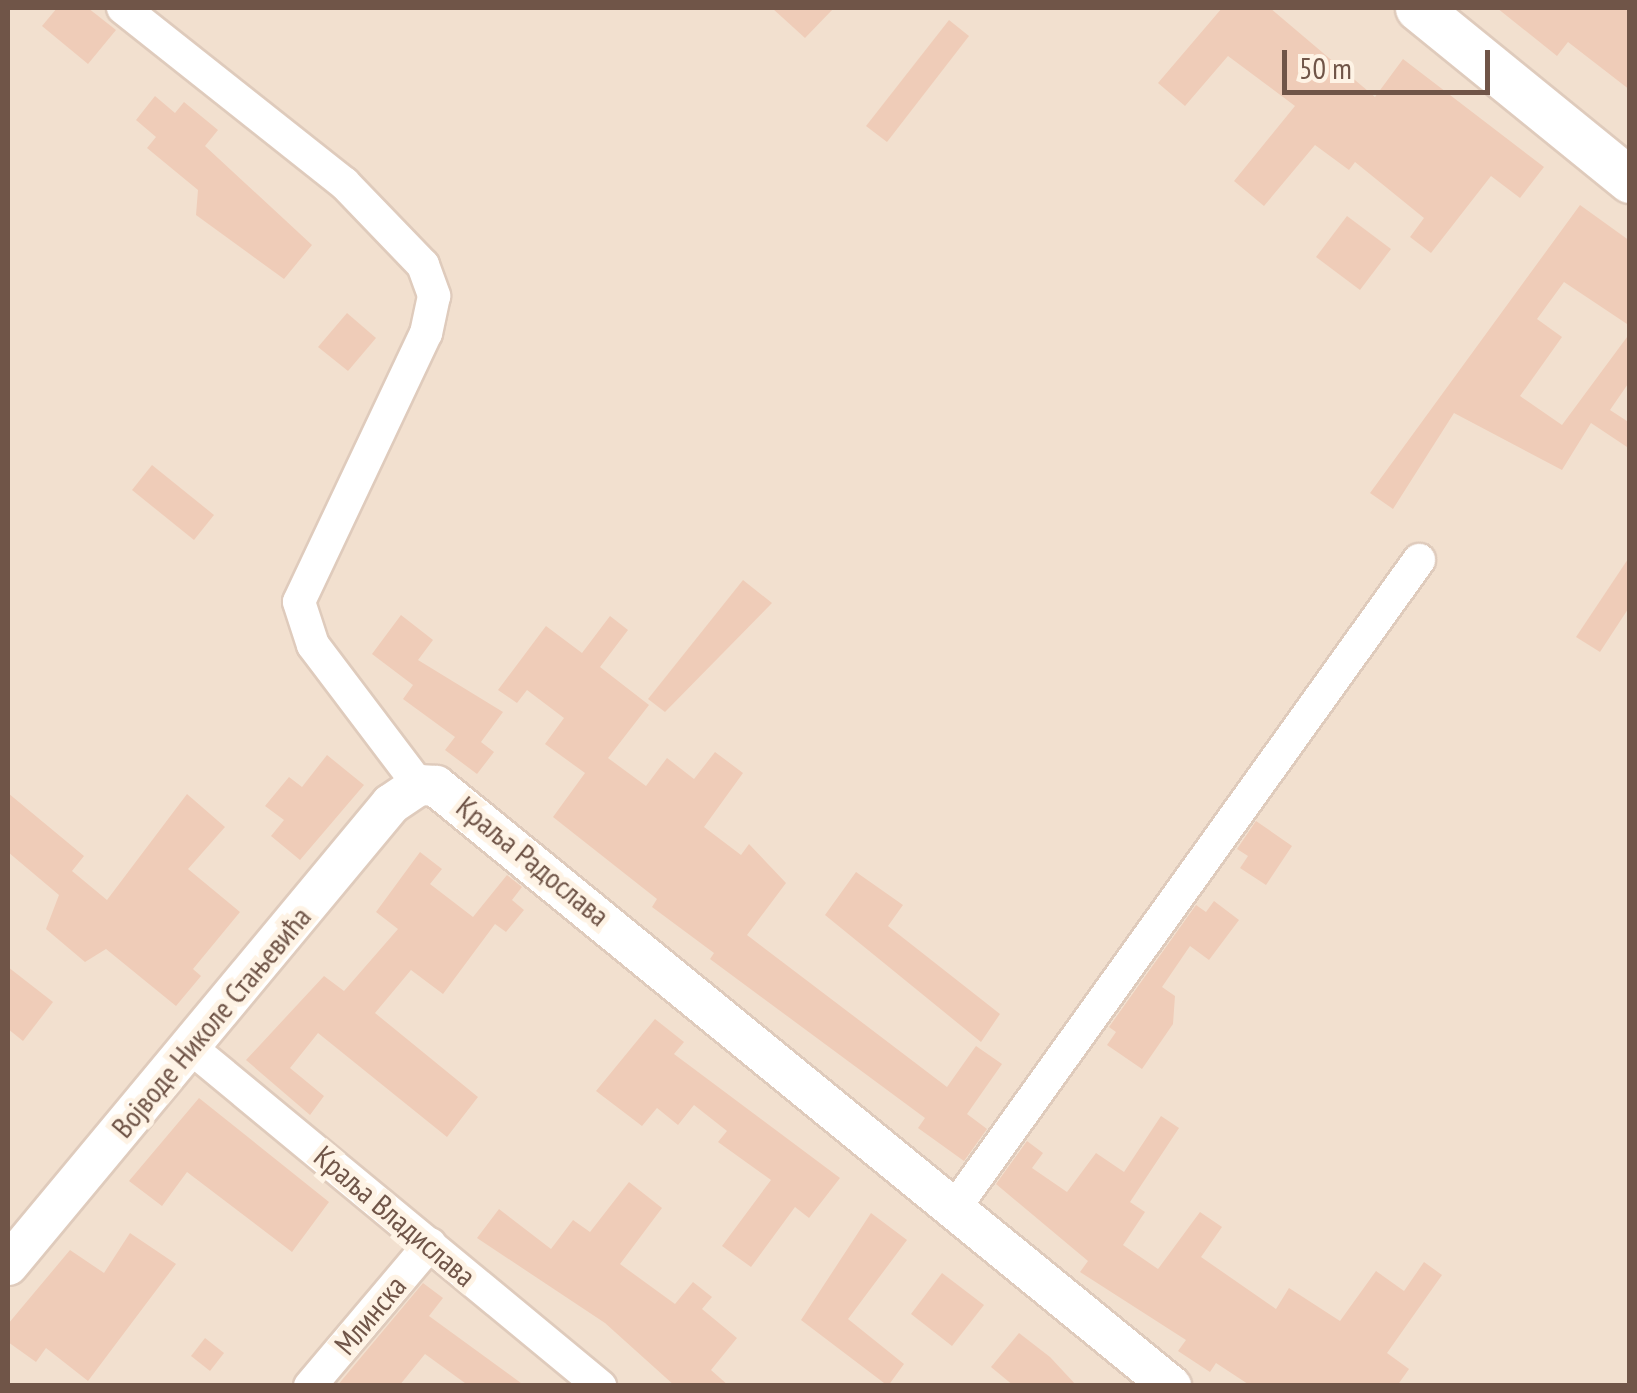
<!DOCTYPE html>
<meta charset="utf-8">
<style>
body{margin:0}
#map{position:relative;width:1637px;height:1393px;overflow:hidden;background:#fbefe0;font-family:"PT Sans Narrow",sans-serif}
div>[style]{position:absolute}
.residential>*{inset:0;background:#f2e0cf}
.building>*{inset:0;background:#efccb8}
.roads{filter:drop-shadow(2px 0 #dfcbbc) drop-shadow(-2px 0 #dfcbbc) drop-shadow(0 2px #dfcbbc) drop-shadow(0 -2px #dfcbbc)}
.minor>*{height:32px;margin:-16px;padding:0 16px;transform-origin:16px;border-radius:16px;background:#fff}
.tertiary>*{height:40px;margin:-20px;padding:0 20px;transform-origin:20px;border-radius:20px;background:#fff}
.secondary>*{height:45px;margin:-22.5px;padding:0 22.5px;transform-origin:22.5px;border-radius:22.5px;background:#fff}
span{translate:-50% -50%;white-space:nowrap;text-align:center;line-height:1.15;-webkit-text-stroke:10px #fef3e5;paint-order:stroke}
.street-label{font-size:30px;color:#705548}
.frame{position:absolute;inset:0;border:10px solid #705548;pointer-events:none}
.scale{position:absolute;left:1282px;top:50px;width:208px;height:45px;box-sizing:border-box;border:5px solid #705548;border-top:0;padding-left:12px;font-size:30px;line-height:35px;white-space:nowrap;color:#705548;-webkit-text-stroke:8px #fef3e5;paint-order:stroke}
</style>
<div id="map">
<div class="residential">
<div style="clip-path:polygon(8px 8px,1629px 8px,1629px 1385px,8px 1385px)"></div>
</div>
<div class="building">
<div style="clip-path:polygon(57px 8px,88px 8px,116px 30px,88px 64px,42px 26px)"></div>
<div style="clip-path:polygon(772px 8px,834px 8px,805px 38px)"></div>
<div style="clip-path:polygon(1222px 8px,1270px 8px,1375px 97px,1403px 59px,1544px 167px,1520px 198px,1491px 176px,1431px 253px,1410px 237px,1424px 218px,1355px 162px,1349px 170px,1315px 145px,1264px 206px,1234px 181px,1295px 106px,1228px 56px,1185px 106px,1158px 83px)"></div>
<div style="clip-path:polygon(1497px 8px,1630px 8px,1630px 90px,1568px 42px,1557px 56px)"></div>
<div style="clip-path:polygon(949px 20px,969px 36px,887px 142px,866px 126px)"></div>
<div style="clip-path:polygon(155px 96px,175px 113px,184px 102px,218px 130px,205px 146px,312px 245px,284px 279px,196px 215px,198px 190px,147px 148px,156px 137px,136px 120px)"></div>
<div style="clip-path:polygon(1580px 205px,1630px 241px,1630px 326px,1564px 282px,1537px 319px,1562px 337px,1520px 396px,1562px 425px,1630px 333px,1630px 381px,1610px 410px,1630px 423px,1630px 449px,1591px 423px,1562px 470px,1454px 413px,1393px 509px,1370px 493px)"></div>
<div style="clip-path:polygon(1347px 216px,1391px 249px,1360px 290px,1316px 257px)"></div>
<div style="clip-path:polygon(347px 313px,376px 338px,348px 371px,318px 347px)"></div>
<div style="clip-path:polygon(152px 465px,214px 515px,194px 540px,132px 490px)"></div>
<div style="clip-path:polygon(1630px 556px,1630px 606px,1600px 652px,1576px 637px)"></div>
<div style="clip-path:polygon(743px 580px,772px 603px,665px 712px,648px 699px)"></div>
<div style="clip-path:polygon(401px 615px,433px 640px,418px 660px,503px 712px,481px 742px,494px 752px,477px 774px,445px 750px,455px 737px,403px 699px,413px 685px,372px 654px)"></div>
<div style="clip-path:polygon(610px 616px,628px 630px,600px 667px,649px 705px,608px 758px,646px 786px,667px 758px,694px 779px,715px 752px,743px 773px,704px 827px,741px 855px,749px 844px,786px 883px,747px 935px,947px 1087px,976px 1046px,1002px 1064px,967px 1114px,987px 1129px,964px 1161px,918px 1128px,925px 1118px,710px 959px,714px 953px,652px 907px,657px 899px,553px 817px,585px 773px,545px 744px,564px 718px,527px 690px,517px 703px,498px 690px,546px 626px,582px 653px)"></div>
<div style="clip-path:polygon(327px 755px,364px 785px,300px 860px,271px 836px,284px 820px,265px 806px,289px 777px,302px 787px)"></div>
<div style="clip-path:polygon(8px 793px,84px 856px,72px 871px,107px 900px,187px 794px,225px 827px,188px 869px,240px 912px,193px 969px,201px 976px,176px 1006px,106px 949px,85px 962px,46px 929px,59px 895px,8px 852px)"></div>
<div style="clip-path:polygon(1256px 821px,1292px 846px,1266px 885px,1240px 868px,1248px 856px,1237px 849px)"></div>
<div style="clip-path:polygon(420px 852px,442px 869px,430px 884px,473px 917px,507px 875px,522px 887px,512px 900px,524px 910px,506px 932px,495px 924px,443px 994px,411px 970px,375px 1013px,478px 1097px,447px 1137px,318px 1033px,290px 1068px,324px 1096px,310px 1115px,246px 1060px,324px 976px,344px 991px,398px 929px,376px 912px)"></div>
<div style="clip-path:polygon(856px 872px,903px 905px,888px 926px,1000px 1014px,981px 1042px,825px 915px)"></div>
<div style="clip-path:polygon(1214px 901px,1239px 920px,1209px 960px,1190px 946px,1162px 987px,1175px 996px,1173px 1024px,1142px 1069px,1107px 1045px,1116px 1032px,1109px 1027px,1196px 905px,1206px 912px)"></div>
<div style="clip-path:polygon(8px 967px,53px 1002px,23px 1041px,8px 1029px)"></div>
<div style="clip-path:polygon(655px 1019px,684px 1042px,674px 1054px,840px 1178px,809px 1218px,795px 1207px,751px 1267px,722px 1246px,771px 1180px,718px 1142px,727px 1131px,694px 1105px,678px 1125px,657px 1108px,642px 1126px,596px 1091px)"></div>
<div style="clip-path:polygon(199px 1098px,329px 1202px,292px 1252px,187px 1172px,162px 1206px,129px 1181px)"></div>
<div style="clip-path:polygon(1161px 1116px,1179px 1128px,1130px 1202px,1145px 1212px,1123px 1245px,1158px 1269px,1200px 1212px,1222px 1227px,1201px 1257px,1276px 1309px,1289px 1288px,1340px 1321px,1376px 1271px,1404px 1291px,1424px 1262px,1442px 1275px,1387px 1353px,1409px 1369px,1397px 1386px,1251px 1386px,1216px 1363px,1210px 1372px,1178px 1351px,1186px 1340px,1080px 1272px,1088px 1261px,996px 1184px,1027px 1141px,1043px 1153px,1032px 1168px,1067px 1192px,1096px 1153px,1124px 1172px)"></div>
<div style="clip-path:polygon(629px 1182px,662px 1208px,620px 1264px,675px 1304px,693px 1282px,712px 1297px,702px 1309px,737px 1338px,711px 1370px,729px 1386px,675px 1386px,605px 1323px,477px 1238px,499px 1209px,551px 1249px,573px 1220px,590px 1232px)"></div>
<div style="clip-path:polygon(871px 1213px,907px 1240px,848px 1319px,904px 1364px,888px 1386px,801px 1320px)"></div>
<div style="clip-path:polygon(130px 1233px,176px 1264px,88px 1381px,46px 1348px,36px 1362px,8px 1342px,8px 1324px,70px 1250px,104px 1273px)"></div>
<div style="clip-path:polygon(942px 1273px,984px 1305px,952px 1346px,911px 1314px)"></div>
<div style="clip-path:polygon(423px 1283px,443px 1298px,429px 1316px,525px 1386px,469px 1386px,425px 1354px,399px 1386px,337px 1386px)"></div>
<div style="clip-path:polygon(1019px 1333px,1050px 1357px,1077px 1386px,1014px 1386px,991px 1367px)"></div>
<div style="clip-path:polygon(205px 1338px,224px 1353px,210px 1371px,191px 1356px)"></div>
</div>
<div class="roads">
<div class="minor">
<div style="left:123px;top:8px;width:282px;rotate:38.4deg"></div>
<div style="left:344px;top:183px;width:114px;rotate:46.1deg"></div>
<div style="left:423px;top:265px;width:33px;rotate:70deg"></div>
<div style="left:434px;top:296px;width:38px;rotate:102deg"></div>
<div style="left:426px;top:333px;width:297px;rotate:115.3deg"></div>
<div style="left:299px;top:602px;width:45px;rotate:72deg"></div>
<div style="left:313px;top:645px;width:176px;rotate:52.9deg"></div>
<div style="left:191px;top:1048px;width:531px;rotate:39.57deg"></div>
<div style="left:956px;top:1206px;width:795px;rotate:-54.37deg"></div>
<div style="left:310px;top:1386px;width:186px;rotate:-49.8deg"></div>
</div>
<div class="tertiary">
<div style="left:8px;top:1265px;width:599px;rotate:-50.28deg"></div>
<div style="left:391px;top:804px;width:34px;rotate:-34deg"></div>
<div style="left:419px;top:785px;width:17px;rotate:3deg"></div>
<div style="left:436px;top:786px;width:949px;rotate:39.23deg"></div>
</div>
<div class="secondary">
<div style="left:1418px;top:8px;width:273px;rotate:39.1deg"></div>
</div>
</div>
<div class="street-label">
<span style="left:533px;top:861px;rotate:39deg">Краља Радослава</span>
<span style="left:211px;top:1022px;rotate:-50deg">Војводе Николе Стањевића</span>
<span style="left:395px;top:1216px;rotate:40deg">Краља Владислава</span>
<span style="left:370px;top:1315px;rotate:-50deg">Млинска</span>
</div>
<div class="frame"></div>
<div class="scale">50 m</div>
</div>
